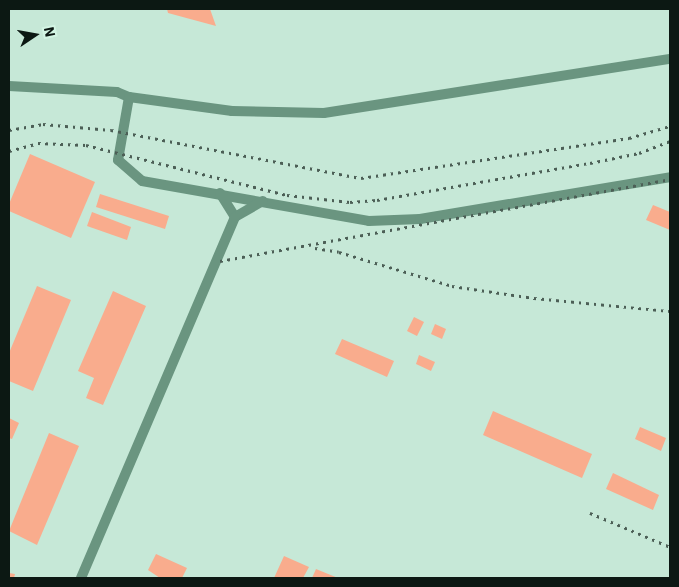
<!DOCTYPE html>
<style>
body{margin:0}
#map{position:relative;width:679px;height:587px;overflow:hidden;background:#c6e8d7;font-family:"IBM Plex Sans",sans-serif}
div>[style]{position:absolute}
.building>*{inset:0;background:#f9ac8d}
.minor>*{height:10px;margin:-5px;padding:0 5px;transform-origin:5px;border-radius:5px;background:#6a9580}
.rail>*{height:2.5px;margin-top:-1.25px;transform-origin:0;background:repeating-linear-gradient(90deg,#4c5f56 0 2.5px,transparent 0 7.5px)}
span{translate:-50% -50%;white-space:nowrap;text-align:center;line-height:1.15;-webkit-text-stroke:4px #d3f5e4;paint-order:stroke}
.frame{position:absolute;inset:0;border:10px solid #0c1813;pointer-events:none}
.north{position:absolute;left:10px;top:10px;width:50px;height:50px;-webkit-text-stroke:4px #d3f5e4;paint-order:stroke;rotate:78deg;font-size:14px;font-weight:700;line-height:20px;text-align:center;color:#0c1813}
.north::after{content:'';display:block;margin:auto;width:18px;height:22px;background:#0c1813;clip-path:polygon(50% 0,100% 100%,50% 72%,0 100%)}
</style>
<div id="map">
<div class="building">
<div style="clip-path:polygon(167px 9px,210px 9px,216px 26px,168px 13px)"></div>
<div style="clip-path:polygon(30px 154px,95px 182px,71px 238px,9px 211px,9px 204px)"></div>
<div style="clip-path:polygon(100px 194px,169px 216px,165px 229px,96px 207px)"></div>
<div style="clip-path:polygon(653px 205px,670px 212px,670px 230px,646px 220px)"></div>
<div style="clip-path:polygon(92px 212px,131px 227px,127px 240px,87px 226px)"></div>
<div style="clip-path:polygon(37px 286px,71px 300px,33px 391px,9px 381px,9px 353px)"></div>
<div style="clip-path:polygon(113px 291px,146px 306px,103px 405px,86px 398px,94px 378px,78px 371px)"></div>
<div style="clip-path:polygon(414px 317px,424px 322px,417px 336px,407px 331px)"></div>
<div style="clip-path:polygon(435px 324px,446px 329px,442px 339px,431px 334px)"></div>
<div style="clip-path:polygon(342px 339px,394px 361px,387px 377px,335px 354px)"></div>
<div style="clip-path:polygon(419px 355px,435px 362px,431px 371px,416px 364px)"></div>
<div style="clip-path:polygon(493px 411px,592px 454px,582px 478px,483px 435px)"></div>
<div style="clip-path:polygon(9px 418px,19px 423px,12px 439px,9px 438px)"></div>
<div style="clip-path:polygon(640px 427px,666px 438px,661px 451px,635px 439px)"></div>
<div style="clip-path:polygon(49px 433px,79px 446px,37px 545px,9px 531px)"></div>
<div style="clip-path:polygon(613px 473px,659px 495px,653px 510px,606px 489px)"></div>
<div style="clip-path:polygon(156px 554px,187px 568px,182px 578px,160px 578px,148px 570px)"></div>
<div style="clip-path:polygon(284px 556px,309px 567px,303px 578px,274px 578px)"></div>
<div style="clip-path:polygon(316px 569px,338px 578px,312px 578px)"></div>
<div style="clip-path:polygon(9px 573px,15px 574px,14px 578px,9px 578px)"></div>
</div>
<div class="minor">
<div style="left:9px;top:86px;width:108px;rotate:3.2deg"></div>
<div style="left:117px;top:92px;width:13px;rotate:23deg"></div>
<div style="left:129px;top:97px;width:104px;rotate:7.7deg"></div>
<div style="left:232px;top:111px;width:92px;rotate:1.2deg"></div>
<div style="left:324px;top:113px;width:350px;rotate:-8.9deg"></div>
<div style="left:129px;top:97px;width:64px;rotate:99.9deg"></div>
<div style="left:118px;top:160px;width:32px;rotate:41deg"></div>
<div style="left:142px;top:181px;width:230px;rotate:10deg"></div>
<div style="left:369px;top:221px;width:51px;rotate:-2.2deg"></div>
<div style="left:420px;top:219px;width:254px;rotate:-9.5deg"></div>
<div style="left:220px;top:193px;width:28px;rotate:58deg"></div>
<div style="left:235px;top:217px;width:32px;rotate:-30deg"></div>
<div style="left:81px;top:578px;width:392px;rotate:-66.9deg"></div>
</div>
<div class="rail">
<div style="left:9px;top:130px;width:35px;rotate:-10deg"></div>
<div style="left:43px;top:124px;width:68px;rotate:5deg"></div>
<div style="left:111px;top:130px;width:255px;rotate:10.9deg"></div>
<div style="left:361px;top:178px;width:271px;rotate:-8.5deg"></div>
<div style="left:629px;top:138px;width:43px;rotate:-16.3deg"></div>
<div style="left:9px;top:151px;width:30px;rotate:-15deg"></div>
<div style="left:38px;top:143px;width:48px;rotate:2.4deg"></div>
<div style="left:86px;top:145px;width:207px;rotate:14deg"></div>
<div style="left:287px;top:195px;width:63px;rotate:6.3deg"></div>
<div style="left:350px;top:202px;width:27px;rotate:-4deg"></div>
<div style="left:377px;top:200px;width:216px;rotate:-9.9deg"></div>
<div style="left:590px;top:163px;width:50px;rotate:-11.5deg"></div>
<div style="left:639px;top:153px;width:33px;rotate:-21deg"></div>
<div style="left:315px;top:248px;width:24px;rotate:9deg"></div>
<div style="left:339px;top:252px;width:118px;rotate:16.7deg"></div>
<div style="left:452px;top:286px;width:83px;rotate:8.3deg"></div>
<div style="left:534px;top:298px;width:137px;rotate:5.5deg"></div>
<div style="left:220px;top:261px;width:457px;rotate:-10.3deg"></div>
<div style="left:590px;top:513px;width:87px;rotate:23deg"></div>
</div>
<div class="frame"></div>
<div class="north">N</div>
</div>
